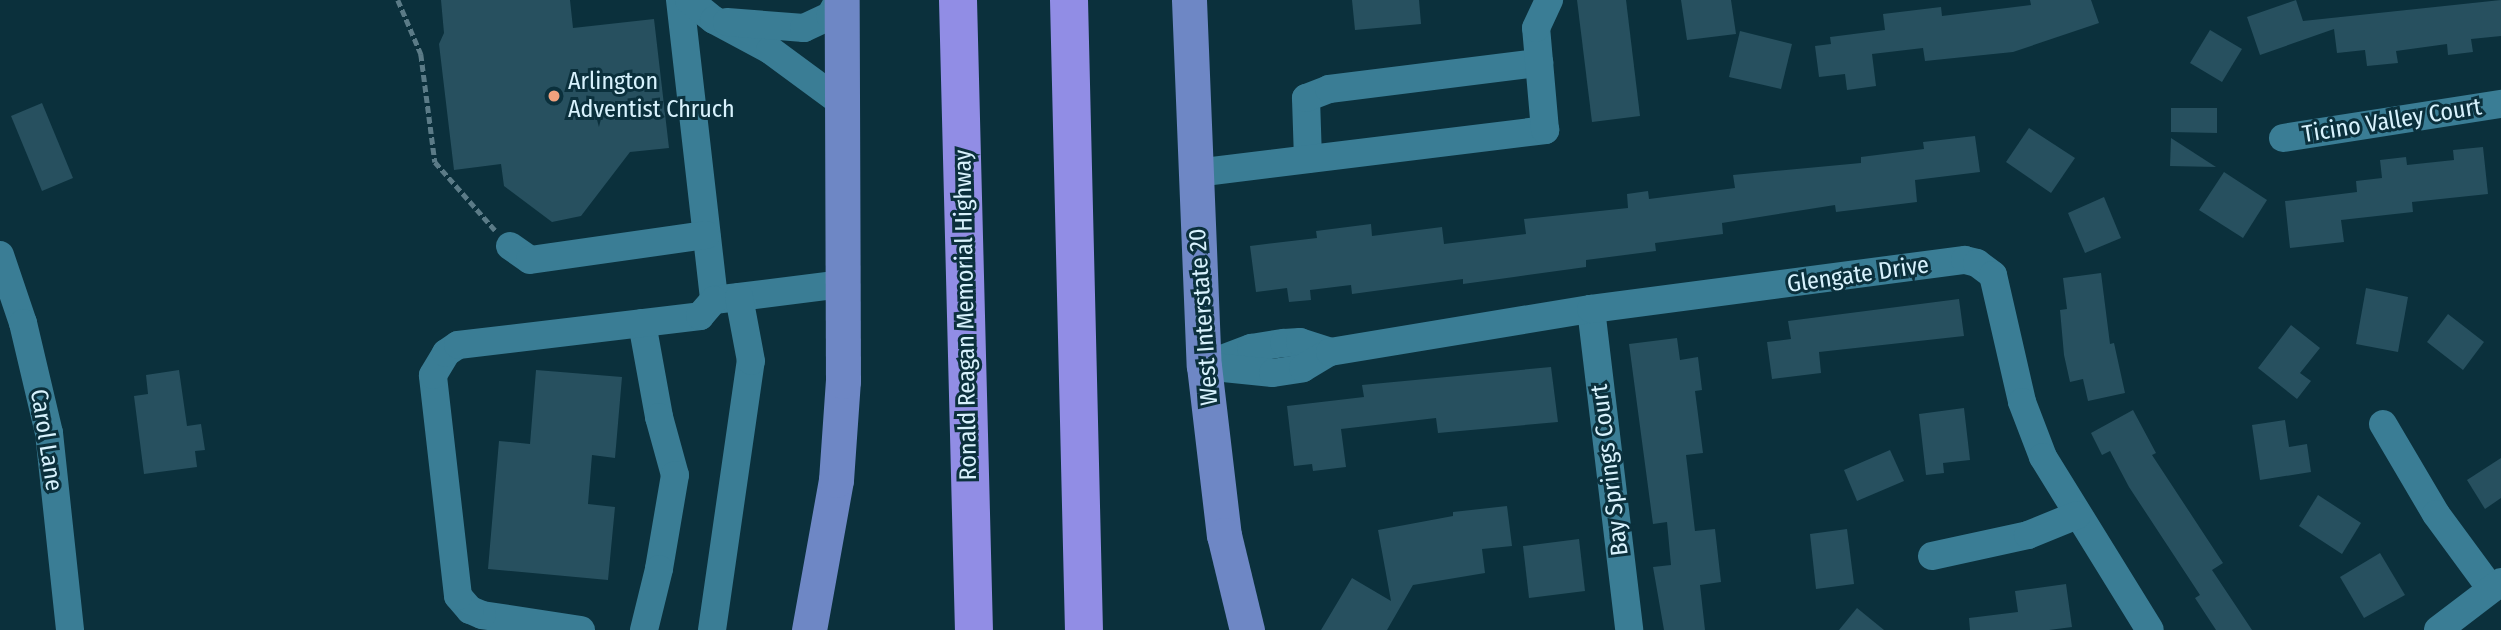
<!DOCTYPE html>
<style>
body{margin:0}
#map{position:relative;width:2501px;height:630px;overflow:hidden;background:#0b303c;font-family:"Fira Sans Condensed",sans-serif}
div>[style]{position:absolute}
.building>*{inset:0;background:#27505f}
.path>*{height:4.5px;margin-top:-2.25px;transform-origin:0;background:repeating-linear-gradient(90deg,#5b7b87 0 7px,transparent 0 10.5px)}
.minor>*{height:28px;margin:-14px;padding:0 14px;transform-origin:14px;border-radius:14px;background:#3a7d95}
.major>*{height:35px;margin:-17.5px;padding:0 17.5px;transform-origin:17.5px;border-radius:17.5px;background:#6e87c5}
.highway>*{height:38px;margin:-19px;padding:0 19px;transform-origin:19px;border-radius:19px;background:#918de5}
.dots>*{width:19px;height:19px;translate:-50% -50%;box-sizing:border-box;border:4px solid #0b303c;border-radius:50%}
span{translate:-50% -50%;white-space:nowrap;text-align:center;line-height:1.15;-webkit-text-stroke:6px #0b303c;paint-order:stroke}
.poi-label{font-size:24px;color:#d8f2fd}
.left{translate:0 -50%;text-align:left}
.street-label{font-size:24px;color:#d8f2fd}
</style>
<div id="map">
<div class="building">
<div style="clip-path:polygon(441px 0,570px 0,573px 28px,654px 19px,669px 148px,630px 152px,581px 216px,552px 222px,504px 186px,501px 164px,454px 170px,439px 44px,444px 33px)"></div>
<div style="clip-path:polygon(1352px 0,1419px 0,1421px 24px,1355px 30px)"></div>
<div style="clip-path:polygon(1577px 0,1626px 0,1640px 116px,1592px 122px)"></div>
<div style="clip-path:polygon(1681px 0,1731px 0,1736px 34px,1687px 40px)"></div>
<div style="clip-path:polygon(2030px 0,2091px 0,2099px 23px,2013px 52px,1925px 61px,1923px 48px,1872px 54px,1876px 86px,1847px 90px,1845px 74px,1819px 77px,1815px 46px,1831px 44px,1830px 37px,1885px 30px,1883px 14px,1941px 7px,1942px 16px,2031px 5px)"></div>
<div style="clip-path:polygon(2296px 0,2303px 21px,2501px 0,2501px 36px,2471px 39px,2473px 52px,2448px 55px,2447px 44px,2396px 51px,2398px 63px,2367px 66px,2365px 50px,2337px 53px,2334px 29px,2260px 55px,2247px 17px)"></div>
<div style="clip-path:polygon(2210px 30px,2242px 49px,2222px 82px,2190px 63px)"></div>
<div style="clip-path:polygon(1740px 31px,1792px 44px,1781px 89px,1729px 77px)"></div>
<div style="clip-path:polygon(42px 103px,73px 178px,42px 191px,11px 116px)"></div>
<div style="clip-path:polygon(2171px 108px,2217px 108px,2217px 133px,2171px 132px)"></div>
<div style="clip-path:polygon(2029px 128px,2075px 158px,2051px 193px,2006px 162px)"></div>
<div style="clip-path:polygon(1975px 136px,1980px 172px,1915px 180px,1917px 202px,1836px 212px,1835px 205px,1722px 223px,1723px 234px,1655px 243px,1656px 251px,1586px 260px,1586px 267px,1514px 277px,1463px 284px,1463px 279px,1352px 294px,1351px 285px,1310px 290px,1311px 300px,1289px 302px,1287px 288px,1256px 292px,1250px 246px,1317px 238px,1316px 231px,1371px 224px,1372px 236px,1442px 227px,1444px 244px,1526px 234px,1524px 219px,1628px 208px,1627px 194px,1648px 191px,1649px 199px,1735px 188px,1733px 175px,1861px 163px,1861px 157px,1924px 149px,1923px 142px)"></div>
<div style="clip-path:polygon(2171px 138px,2216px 167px,2170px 166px)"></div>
<div style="clip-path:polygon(2483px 147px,2488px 194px,2412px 202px,2413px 212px,2341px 220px,2344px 242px,2290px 248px,2285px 201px,2357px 192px,2356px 181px,2382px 178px,2380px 160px,2406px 157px,2407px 165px,2454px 160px,2453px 150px)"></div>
<div style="clip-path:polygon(2224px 172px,2267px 200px,2243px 238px,2199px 210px)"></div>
<div style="clip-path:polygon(2104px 197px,2121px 238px,2085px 253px,2068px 213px)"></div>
<div style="clip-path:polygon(2101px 273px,2110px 344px,2114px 343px,2125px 393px,2088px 401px,2083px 379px,2070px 382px,2064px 355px,2060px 310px,2067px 309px,2063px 278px)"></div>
<div style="clip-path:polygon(2366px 288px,2408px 297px,2398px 352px,2356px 344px)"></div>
<div style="clip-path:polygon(1959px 299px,1964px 336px,1819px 352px,1821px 373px,1772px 379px,1767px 342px,1791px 339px,1788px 321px)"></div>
<div style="clip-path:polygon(2448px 314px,2484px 342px,2463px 370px,2427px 342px)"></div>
<div style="clip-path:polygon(2291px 325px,2320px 348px,2300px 373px,2311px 381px,2297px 399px,2258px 368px)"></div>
<div style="clip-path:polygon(1677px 338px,1680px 360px,1698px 357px,1702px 390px,1695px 391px,1703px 453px,1686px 455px,1695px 531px,1715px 529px,1721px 582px,1700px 585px,1705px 630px,1664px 630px,1653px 567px,1671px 565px,1667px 522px,1653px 524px,1629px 344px)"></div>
<div style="clip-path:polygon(1551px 367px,1558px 422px,1438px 433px,1436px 418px,1341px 429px,1346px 467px,1313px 471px,1312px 464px,1294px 466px,1287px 406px,1364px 397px,1362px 385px)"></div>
<div style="clip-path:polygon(179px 370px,187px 426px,201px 424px,205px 450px,195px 451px,197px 467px,144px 474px,134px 396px,148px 394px,146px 375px)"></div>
<div style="clip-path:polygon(536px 370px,622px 377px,615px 458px,592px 455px,588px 504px,615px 507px,608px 580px,488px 569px,499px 441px,530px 444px)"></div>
<div style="clip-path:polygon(1964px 408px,1970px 460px,1943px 463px,1944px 473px,1926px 475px,1919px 414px)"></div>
<div style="clip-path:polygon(2133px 410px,2156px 453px,2152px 455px,2223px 563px,2212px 570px,2252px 630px,2216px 630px,2195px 598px,2200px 595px,2129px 487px,2110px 451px,2102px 455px,2091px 433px)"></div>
<div style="clip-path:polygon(2285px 420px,2289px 447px,2307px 444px,2311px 472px,2260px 480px,2252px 425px)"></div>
<div style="clip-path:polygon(1890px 450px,1904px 481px,1857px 501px,1844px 470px)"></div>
<div style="clip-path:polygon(2501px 458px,2501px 498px,2485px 509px,2467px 480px)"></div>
<div style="clip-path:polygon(2318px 495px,2361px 523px,2342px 554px,2299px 526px)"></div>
<div style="clip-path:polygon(1507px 506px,1512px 546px,1482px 549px,1485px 573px,1413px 585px,1387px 630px,1321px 630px,1352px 578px,1391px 601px,1378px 530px,1453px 516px,1453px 512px)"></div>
<div style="clip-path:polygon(1847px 529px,1854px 584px,1816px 589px,1810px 534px)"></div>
<div style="clip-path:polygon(1579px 539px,1585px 591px,1529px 598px,1523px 546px)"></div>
<div style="clip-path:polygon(2380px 553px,2405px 595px,2364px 618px,2340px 577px)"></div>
<div style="clip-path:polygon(2066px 584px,2072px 627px,2049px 630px,1970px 630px,1969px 618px,2018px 612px,2015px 591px)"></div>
<div style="clip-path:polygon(1857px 608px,1884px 630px,1839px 630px)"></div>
</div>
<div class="path">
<div style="left:398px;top:0;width:59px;rotate:66.9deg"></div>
<div style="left:421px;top:54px;width:109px;rotate:82.6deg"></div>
<div style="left:435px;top:162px;width:91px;rotate:48.6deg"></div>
</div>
<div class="minor">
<div style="left:680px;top:0;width:302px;rotate:83.5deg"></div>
<div style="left:714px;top:300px;width:130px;rotate:-7.1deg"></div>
<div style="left:689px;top:0;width:32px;rotate:39deg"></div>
<div style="left:714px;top:20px;width:64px;rotate:28.2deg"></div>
<div style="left:770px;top:50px;width:89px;rotate:36.4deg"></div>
<div style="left:727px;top:22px;width:77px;rotate:4.5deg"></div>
<div style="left:804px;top:28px;width:29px;rotate:-25deg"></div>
<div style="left:830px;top:16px;width:18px;rotate:-61deg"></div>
<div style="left:2283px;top:138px;width:221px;rotate:-8.9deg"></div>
<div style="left:1308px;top:159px;width:61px;rotate:-91.9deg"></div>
<div style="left:1306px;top:98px;width:25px;rotate:-21deg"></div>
<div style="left:1329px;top:89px;width:212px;rotate:-7.1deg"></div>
<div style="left:1196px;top:173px;width:352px;rotate:-7deg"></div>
<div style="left:1545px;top:130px;width:102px;rotate:-95deg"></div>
<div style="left:1536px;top:28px;width:31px;rotate:-65deg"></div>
<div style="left:510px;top:246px;width:24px;rotate:35deg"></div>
<div style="left:530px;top:260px;width:178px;rotate:-8.1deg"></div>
<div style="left:0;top:255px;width:72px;rotate:71.3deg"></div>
<div style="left:23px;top:323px;width:113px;rotate:76.7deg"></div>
<div style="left:49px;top:433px;width:198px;rotate:83.9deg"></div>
<div style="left:1591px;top:309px;width:323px;rotate:83.2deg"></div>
<div style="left:642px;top:323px;width:96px;rotate:79.7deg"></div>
<div style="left:659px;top:417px;width:60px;rotate:74.6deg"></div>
<div style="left:675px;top:475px;width:95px;rotate:99.7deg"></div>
<div style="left:659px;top:569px;width:63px;rotate:103.8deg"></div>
<div style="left:1211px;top:363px;width:43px;rotate:-20.6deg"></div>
<div style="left:1251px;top:348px;width:33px;rotate:-9deg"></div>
<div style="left:1284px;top:343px;width:16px;rotate:-4deg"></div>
<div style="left:1300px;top:342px;width:32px;rotate:18deg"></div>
<div style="left:1204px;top:366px;width:69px;rotate:5.8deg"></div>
<div style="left:1273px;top:373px;width:30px;rotate:-9deg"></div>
<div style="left:1303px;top:368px;width:31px;rotate:-31deg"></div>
<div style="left:1330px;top:352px;width:265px;rotate:-9.4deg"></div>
<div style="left:1591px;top:309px;width:377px;rotate:-7.5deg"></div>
<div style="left:1965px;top:260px;width:12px;rotate:14deg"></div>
<div style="left:1977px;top:263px;width:20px;rotate:37deg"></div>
<div style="left:1993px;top:275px;width:130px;rotate:77.1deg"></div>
<div style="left:2022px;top:402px;width:59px;rotate:69.1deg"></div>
<div style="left:2043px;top:457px;width:203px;rotate:58.3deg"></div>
<div style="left:2383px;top:424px;width:104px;rotate:59.5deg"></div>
<div style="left:2436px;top:514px;width:93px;rotate:53.7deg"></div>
<div style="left:1932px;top:556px;width:98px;rotate:-12.3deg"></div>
<div style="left:2028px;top:535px;width:53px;rotate:-22.2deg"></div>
<div style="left:581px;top:630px;width:100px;rotate:-171.4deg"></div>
<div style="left:482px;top:615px;width:13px;rotate:-157deg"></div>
<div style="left:470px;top:610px;width:18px;rotate:-131deg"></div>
<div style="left:458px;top:596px;width:222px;rotate:-96.5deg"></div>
<div style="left:433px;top:375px;width:26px;rotate:-59deg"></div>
<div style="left:446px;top:353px;width:14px;rotate:-34deg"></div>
<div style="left:458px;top:345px;width:244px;rotate:-6.8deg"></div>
<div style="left:700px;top:316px;width:21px;rotate:-49deg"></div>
<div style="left:712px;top:630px;width:272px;rotate:-81.8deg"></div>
<div style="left:751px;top:361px;width:65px;rotate:-100.6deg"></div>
<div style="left:2438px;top:630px;width:79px;rotate:-37.3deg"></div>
</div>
<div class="major">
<div style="left:1189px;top:0;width:366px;rotate:87.7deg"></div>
<div style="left:1204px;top:366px;width:170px;rotate:83.3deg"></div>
<div style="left:1224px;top:535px;width:98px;rotate:76.4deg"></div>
<div style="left:809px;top:630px;width:152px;rotate:-79.8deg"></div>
<div style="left:836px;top:480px;width:99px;rotate:-86deg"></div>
<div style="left:843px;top:381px;width:381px;rotate:-90.2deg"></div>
</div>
<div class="highway">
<div style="left:958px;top:0;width:630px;rotate:88.55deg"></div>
<div style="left:1069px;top:0;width:630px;rotate:88.64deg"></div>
</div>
<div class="dots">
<div style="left:554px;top:96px;background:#f1a17d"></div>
</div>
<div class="poi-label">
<span class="left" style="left:568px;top:96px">Arlington<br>Adventist Chruch</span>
</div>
<div class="street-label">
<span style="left:2392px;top:121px;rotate:-9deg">Ticino Valley Court</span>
<span style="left:1858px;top:275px;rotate:-8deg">Glengate Drive</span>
<span style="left:966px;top:315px;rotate:-91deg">Ronald Reagan Memorial Highway</span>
<span style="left:1204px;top:317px;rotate:-94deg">West Interstate 20</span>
<span style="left:46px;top:440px;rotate:81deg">Carol Lane</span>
<span style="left:1610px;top:470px;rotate:-97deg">Bay Springs Court</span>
</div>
</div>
